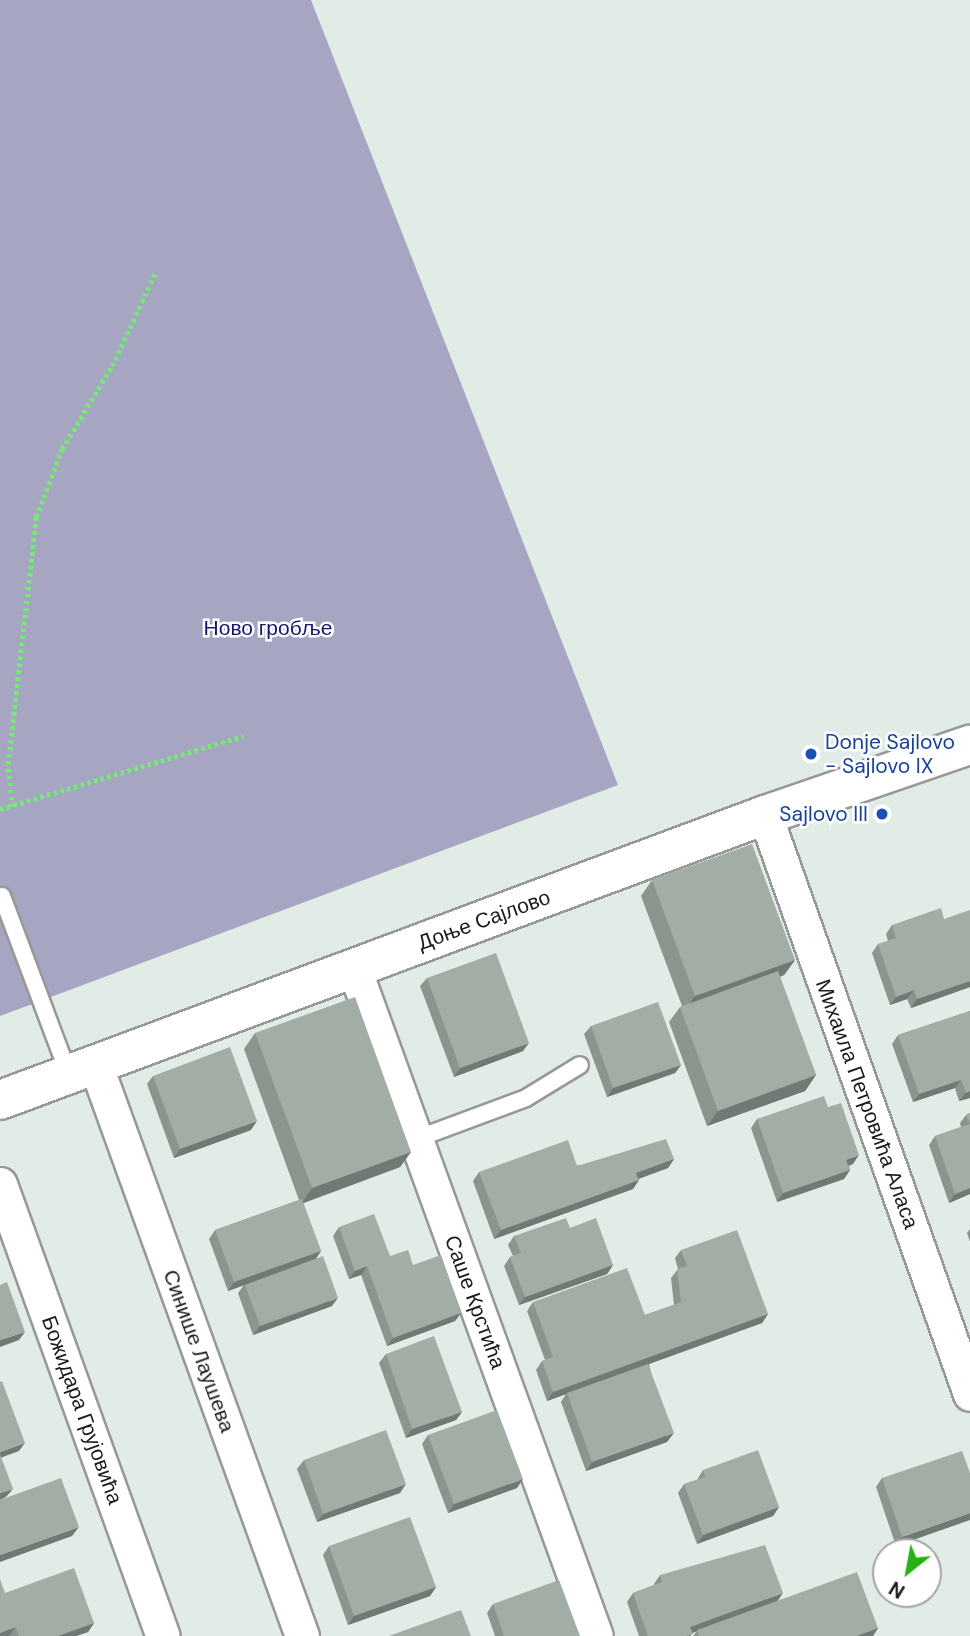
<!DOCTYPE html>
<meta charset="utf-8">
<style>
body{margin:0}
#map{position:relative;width:970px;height:1636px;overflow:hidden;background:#e2ece7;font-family:"DM Sans",sans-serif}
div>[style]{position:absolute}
.cemetery>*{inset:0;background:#a6a5c2}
.path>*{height:4.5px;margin-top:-2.25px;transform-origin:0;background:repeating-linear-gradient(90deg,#75ea74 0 3.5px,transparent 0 7px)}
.roads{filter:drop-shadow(2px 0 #989898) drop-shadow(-2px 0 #989898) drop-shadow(0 2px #989898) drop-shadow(0 -2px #989898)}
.service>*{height:16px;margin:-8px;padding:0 8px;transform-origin:8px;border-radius:8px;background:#fff}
.minor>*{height:33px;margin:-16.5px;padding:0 16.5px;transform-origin:16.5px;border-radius:16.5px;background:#fff}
.tertiary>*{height:38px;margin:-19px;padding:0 19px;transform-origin:19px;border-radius:19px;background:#fff}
.wall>*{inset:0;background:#8a958e}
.shaded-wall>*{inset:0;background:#717974}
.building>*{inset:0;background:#a1ada5}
.dots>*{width:19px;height:19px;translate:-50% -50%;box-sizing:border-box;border:4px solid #fff;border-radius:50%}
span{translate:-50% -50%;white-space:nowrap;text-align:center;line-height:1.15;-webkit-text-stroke:5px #fff;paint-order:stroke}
.park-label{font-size:21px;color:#16196c}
.transit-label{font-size:21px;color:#164399}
.left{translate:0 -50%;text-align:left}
.right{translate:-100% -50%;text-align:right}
.street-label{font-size:21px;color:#1b1b1b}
.north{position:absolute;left:872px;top:1538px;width:70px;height:70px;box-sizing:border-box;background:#fff;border:2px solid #a4a4a4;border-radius:50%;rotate:211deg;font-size:19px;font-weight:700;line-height:28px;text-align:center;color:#1b1b1b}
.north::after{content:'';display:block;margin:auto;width:24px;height:32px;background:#26b115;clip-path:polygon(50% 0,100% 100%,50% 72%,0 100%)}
</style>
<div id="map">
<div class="cemetery">
<div style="clip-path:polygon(0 0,311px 0,618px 785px,0 1016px)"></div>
</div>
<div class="path">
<div style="left:12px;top:807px;width:43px;rotate:-95.3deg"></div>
<div style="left:8px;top:764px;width:249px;rotate:-83.5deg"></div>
<div style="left:36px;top:517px;width:73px;rotate:-69.1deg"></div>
<div style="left:62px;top:449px;width:97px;rotate:-58.9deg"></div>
<div style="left:112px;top:366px;width:105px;rotate:-65.1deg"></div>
<div style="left:0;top:809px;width:254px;rotate:-16.7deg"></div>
</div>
<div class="roads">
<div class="service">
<div style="left:2px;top:896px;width:169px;rotate:69.5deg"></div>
<div style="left:416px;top:1139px;width:117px;rotate:-20.4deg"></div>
<div style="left:526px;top:1098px;width:63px;rotate:-31.4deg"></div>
</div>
<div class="minor">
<div style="left:765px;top:815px;width:614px;rotate:70.5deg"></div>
<div style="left:354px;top:968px;width:710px;rotate:70.09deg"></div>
<div style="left:96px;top:1066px;width:606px;rotate:70.13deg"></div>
<div style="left:0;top:1184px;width:480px;rotate:70.2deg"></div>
</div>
<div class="tertiary">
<div style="left:0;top:1100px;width:816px;rotate:-20.43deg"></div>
<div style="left:765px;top:815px;width:217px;rotate:-18.9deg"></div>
</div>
</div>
<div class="wall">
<div style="clip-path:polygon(652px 880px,795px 960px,784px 975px,780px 977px,816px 1075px,805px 1091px,707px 1126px,669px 1022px,680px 1007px,682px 1006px,641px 896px)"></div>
<div style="clip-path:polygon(944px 919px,970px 987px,911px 1008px,907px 999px,890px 1005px,872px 953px,878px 944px,888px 941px,886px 934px,892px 925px)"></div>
<div style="clip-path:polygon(427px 978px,523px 1051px,454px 1077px,420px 986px)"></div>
<div style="clip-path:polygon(970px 1011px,970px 1098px,959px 1101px,955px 1088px,913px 1102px,892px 1044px,898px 1035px)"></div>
<div style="clip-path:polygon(591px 1026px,681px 1065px,675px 1073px,607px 1097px,584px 1034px)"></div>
<div style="clip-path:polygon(255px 1033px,411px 1152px,400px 1167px,303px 1203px,321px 1251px,316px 1258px,332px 1306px,253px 1335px,238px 1293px,244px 1285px,228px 1291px,209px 1239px,215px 1230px,299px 1200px,244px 1049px)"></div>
<div style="clip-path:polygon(153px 1076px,251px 1130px,174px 1158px,147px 1084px)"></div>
<div style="clip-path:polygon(828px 1107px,853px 1164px,849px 1166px,850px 1170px,844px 1179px,777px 1202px,751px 1128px,757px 1119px)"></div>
<div style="clip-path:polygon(970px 1113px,970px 1194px,949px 1203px,929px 1145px,935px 1136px,961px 1127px,960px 1123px,966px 1115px)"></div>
<div style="clip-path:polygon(674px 1159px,668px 1168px,638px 1179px,639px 1180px,633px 1189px,494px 1239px,473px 1181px,479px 1172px)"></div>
<div style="clip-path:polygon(339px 1227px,390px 1256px,413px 1265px,461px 1313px,455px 1321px,387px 1346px,361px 1275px,349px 1279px,333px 1236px)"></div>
<div style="clip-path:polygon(570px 1228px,613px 1265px,607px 1274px,519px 1305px,504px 1266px,510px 1257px,513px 1256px,508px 1245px,514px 1236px)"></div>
<div style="clip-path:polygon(970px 1229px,970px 1242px,967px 1233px)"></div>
<div style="clip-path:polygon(681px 1250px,768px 1314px,762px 1323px,649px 1364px,667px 1442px,586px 1471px,561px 1402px,566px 1394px,547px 1401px,536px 1370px,542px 1361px,545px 1360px,527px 1311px,533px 1302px,645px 1315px,674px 1305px,671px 1278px,678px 1269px,675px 1258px)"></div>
<div style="clip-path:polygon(386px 1354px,462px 1412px,456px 1420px,406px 1438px,379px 1363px)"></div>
<div style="clip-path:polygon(428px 1435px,517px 1488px,448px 1513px,422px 1444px)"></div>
<div style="clip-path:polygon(304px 1460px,400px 1493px,317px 1522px,297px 1469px)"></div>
<div style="clip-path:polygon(703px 1470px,779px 1507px,773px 1516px,697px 1544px,678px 1493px,684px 1484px,697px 1480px)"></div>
<div style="clip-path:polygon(970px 1473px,896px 1546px,876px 1487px,882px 1478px)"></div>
<div style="clip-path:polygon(329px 1546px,436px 1587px,430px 1596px,348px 1625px,323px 1555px)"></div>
<div style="clip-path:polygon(660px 1575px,777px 1601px,878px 1628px,873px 1636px,693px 1636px,697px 1631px,692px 1633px,691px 1636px,639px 1636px,627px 1602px,633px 1593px,654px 1585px,654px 1584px)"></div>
<div style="clip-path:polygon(5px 1593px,94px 1623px,88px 1632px,76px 1636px,0 1636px)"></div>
<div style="clip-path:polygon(493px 1604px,580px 1636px,495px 1636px,487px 1613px)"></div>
</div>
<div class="shaded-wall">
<div style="clip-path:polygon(795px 960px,784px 975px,684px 1012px,695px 996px)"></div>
<div style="clip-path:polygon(970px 981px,970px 987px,911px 1008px,917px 999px)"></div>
<div style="clip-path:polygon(914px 990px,907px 999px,890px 1005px,896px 997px)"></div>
<div style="clip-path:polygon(529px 1043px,523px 1051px,454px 1077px,460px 1068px)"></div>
<div style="clip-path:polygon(681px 1065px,675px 1073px,607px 1097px,613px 1088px)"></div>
<div style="clip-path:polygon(816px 1075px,805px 1091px,707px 1126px,718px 1111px)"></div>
<div style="clip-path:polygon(961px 1080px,955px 1088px,913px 1102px,919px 1094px)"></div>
<div style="clip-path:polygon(970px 1091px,970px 1098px,959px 1101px,966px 1093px)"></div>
<div style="clip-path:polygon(257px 1121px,251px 1130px,174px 1158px,180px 1149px)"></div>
<div style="clip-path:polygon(411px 1152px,400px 1167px,301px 1204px,312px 1188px)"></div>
<div style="clip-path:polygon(859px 1155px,853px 1164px,840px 1168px,846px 1160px)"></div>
<div style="clip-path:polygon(674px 1159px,668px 1168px,630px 1182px,636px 1173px)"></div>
<div style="clip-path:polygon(850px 1170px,844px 1179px,777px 1202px,783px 1193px)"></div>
<div style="clip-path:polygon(639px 1180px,633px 1189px,494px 1239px,501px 1230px)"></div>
<div style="clip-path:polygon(970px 1188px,970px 1194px,949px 1203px,955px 1194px)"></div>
<div style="clip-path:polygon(321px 1251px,315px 1260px,228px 1291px,234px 1282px)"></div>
<div style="clip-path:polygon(613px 1265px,607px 1274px,519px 1305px,525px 1297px)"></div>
<div style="clip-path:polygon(367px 1266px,361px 1275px,349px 1279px,355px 1271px)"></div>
<div style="clip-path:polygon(338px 1298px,332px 1306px,253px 1335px,260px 1326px)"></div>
<div style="clip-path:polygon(461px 1313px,455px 1321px,387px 1346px,393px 1338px)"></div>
<div style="clip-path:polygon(768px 1314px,762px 1323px,547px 1401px,553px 1392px)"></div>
<div style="clip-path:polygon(25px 1332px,19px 1340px,0 1347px,0 1340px)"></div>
<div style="clip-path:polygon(462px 1412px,456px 1420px,406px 1438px,412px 1429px)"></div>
<div style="clip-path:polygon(674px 1433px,667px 1442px,586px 1471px,592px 1462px)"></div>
<div style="clip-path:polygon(25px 1443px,19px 1451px,0 1458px,0 1452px)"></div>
<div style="clip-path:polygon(523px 1479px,517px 1488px,448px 1513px,454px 1504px)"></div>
<div style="clip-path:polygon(406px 1484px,400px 1493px,317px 1522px,323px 1514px)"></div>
<div style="clip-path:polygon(13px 1489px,6px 1497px,0 1500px,0 1493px)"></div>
<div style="clip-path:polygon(779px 1507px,773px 1516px,697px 1544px,703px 1535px)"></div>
<div style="clip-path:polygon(970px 1513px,970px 1520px,896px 1546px,902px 1537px)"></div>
<div style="clip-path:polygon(79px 1527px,72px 1536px,0 1562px,0 1555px)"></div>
<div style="clip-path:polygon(436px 1587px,430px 1596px,348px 1625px,354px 1616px)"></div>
<div style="clip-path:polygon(783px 1593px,777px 1602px,684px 1636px,690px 1627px)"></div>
<div style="clip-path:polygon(94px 1623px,88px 1632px,76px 1636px,58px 1636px)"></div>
<div style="clip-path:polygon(16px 1627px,9px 1636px,0 1636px,0 1633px)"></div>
<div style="clip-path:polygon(878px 1628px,873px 1636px,857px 1636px)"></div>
</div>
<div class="building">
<div style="clip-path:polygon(752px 844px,795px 960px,695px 996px,652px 880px)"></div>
<div style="clip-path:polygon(941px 908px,944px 919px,970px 910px,970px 981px,917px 999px,914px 990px,896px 997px,878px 944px,896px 938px,892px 925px)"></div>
<div style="clip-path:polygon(496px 953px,529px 1043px,460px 1068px,427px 978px)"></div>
<div style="clip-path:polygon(778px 971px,816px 1075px,718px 1111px,680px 1007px)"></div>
<div style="clip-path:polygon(355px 997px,411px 1152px,312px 1188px,255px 1033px)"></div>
<div style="clip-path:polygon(658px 1002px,681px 1065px,613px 1088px,591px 1026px)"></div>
<div style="clip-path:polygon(970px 1011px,970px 1091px,966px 1093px,961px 1080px,919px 1094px,898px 1035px)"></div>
<div style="clip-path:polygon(230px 1047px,257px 1121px,180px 1149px,153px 1076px)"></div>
<div style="clip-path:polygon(824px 1096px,828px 1107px,841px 1103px,859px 1155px,846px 1160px,850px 1170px,783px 1193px,757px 1119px)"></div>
<div style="clip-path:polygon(970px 1113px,970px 1188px,955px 1194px,935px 1136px,970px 1124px,966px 1115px)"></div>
<div style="clip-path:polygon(666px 1139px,674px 1159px,636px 1173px,639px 1180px,501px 1230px,479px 1172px,568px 1140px,577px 1166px)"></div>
<div style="clip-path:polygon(302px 1199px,321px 1251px,234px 1282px,215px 1230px)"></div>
<div style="clip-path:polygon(374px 1214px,390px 1256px,408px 1250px,413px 1265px,441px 1255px,461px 1313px,393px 1338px,367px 1266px,355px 1271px,339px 1227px)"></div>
<div style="clip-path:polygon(566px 1218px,570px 1228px,596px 1218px,613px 1265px,525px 1297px,510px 1257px,521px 1253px,514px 1236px)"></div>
<div style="clip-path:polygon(737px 1230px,768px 1314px,553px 1392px,542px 1361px,553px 1357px,533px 1302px,627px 1268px,645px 1315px,681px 1302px,677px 1269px,687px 1266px,681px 1250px)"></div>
<div style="clip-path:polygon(323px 1256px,338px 1298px,260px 1326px,245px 1285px)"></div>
<div style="clip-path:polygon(7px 1282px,25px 1332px,0 1340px,0 1285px)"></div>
<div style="clip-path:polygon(434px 1336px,462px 1412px,412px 1429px,386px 1354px)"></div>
<div style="clip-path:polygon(648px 1364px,674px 1433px,592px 1462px,567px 1393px)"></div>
<div style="clip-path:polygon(2px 1381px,25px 1443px,0 1452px,0 1382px)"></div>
<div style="clip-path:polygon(497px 1410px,523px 1479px,454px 1504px,428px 1435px)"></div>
<div style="clip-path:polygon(386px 1430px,406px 1484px,323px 1514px,304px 1460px)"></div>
<div style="clip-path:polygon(758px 1450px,779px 1507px,703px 1535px,684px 1484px,705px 1477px,703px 1470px)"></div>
<div style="clip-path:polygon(962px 1451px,970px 1473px,970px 1513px,902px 1537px,882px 1478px)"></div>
<div style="clip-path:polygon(0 1454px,13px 1489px,0 1493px)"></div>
<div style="clip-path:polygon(61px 1478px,79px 1527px,0 1555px,0 1500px)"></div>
<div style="clip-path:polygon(410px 1517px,436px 1587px,354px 1616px,329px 1546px)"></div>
<div style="clip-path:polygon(765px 1545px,783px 1593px,690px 1627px,693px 1634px,686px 1636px,648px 1636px,633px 1593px,662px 1582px,660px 1575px)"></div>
<div style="clip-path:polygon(74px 1568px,94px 1623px,58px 1636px,19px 1636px,16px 1627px,0 1633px,0 1579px,5px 1593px)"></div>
<div style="clip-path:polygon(857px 1572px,878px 1628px,857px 1636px,699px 1636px,697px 1630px)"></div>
<div style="clip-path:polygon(559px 1580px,580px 1636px,504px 1636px,493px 1604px)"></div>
<div style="clip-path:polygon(461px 1610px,471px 1636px,389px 1636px)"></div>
</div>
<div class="dots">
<div style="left:811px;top:754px;background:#1a4fb4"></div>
<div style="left:882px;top:814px;background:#1a4fb4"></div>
</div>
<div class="park-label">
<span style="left:268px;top:628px">Ново гробље</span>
</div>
<div class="transit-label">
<span class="left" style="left:825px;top:754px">Donje Sajlovo<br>- Sajlovo IX</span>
<span class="right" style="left:868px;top:814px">Sajlovo III</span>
</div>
<div class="street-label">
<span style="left:484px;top:920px;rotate:-20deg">Доње Сајлово</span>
<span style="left:867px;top:1104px;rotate:70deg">Михаила Петровића Аласа</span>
<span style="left:475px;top:1302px;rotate:70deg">Саше Крстића</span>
<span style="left:199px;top:1351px;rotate:70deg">Синише Лаушева</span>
<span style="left:82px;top:1410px;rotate:70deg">Божидара Грујовића</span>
</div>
<div class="north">N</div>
</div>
